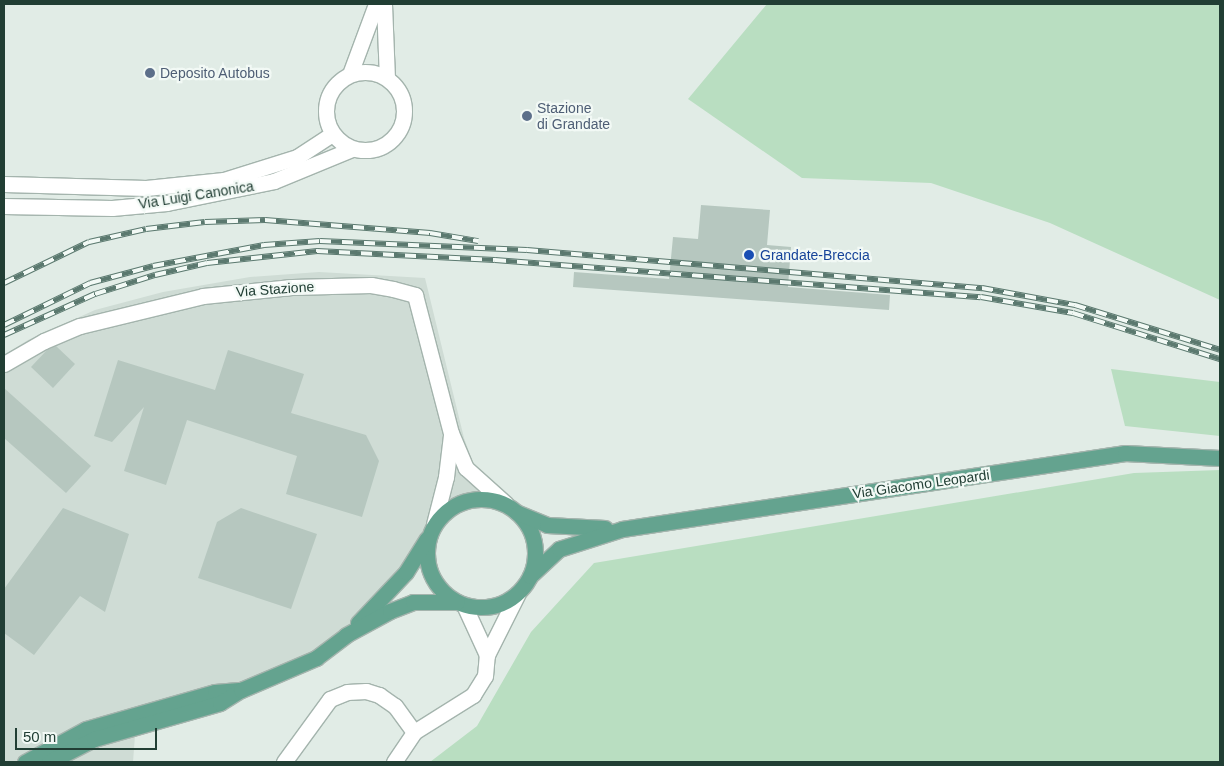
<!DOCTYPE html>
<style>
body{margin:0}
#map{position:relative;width:1224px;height:766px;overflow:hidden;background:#e1ece6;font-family:Arial,sans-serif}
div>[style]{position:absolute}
.built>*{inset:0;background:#cfdcd5}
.green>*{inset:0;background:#b9dec1}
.building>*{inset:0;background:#b6c7bf}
.roads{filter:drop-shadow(1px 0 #a4b4ad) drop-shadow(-1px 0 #a4b4ad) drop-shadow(0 1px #a4b4ad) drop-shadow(0 -1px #a4b4ad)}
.minor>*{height:15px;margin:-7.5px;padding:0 7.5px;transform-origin:7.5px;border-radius:7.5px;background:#fff}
.minor>.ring{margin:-7.5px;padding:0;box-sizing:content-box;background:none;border:15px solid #fff;border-radius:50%}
.major>*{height:15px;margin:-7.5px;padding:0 7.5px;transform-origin:7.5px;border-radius:7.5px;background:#64a38f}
.major>.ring{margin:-7.5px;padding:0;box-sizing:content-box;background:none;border:15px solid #64a38f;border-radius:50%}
.rail>*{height:5.5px;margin-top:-2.75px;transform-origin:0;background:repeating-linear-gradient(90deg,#f2f9f5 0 11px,#5b796f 0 22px);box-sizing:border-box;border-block:1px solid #5b796f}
.dots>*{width:14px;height:14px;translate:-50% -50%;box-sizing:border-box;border:2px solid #f2f9f5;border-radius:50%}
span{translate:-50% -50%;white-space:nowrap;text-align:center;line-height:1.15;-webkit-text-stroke:4.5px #f2f9f5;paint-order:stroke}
.service-label{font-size:14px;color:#4e5e75}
.left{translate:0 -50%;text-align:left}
.street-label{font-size:14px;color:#213e34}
.transit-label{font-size:14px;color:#164399}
.frame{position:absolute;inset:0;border:5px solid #213e34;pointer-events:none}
.scale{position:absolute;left:15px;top:728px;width:142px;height:22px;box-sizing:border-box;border:2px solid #213e34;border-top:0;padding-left:6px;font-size:15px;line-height:18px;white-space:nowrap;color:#213e34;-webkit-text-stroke:4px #f2f9f5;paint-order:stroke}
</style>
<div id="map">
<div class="built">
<div style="clip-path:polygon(319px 272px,425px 278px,464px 438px,476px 471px,489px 495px,470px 496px,451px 503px,429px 525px,397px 575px,343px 633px,281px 671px,85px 726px,17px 762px,4px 762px,4px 355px,28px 340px,95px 310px,163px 292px,250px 277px)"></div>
<div style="clip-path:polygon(135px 735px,133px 762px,64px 762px,97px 745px)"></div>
</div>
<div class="green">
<div style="clip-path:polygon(767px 4px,1220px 4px,1220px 300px,1050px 223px,931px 183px,802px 178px,688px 99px)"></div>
<div style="clip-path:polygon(1111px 369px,1220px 382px,1220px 436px,1125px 426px)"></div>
<div style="clip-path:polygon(1220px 470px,1220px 762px,430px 762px,477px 726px,531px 632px,594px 563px,1134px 473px)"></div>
</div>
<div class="building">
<div style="clip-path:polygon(701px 205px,770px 210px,767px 245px,791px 247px,788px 287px,890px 295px,889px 310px,573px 287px,574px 272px,669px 279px,673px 237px,698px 239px)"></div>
<div style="clip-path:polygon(56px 346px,75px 364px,53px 388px,31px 367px,47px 350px)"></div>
<div style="clip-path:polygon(228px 350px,304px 374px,291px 413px,366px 435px,379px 461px,362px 517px,286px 494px,297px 456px,187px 420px,166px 485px,124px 471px,144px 407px,112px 442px,94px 436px,118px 360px,215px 390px)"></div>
<div style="clip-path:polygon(4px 388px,91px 466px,66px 493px,4px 438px)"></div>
<div style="clip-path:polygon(63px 508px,129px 534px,105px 612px,80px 596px,34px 655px,4px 633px,4px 589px)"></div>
<div style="clip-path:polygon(241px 508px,317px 534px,291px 609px,198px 578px,217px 522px)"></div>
</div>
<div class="roads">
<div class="minor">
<div style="left:384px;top:4px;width:74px;rotate:87.7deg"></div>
<div class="ring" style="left:326px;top:72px;width:63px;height:63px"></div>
<div style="left:350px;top:74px;width:75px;rotate:-69.6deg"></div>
<div style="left:4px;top:184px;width:142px;rotate:1.6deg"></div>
<div style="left:146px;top:188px;width:78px;rotate:-5.9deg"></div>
<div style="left:224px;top:180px;width:77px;rotate:-17.5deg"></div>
<div style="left:297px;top:157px;width:42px;rotate:-33.3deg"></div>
<div style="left:4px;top:206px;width:108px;rotate:1.1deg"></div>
<div style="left:112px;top:208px;width:55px;rotate:-5.2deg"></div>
<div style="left:167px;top:203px;width:109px;rotate:-11.6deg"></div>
<div style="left:274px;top:181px;width:84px;rotate:-22.3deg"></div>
<div style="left:4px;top:364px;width:46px;rotate:-29.9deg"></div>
<div style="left:44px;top:341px;width:39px;rotate:-23deg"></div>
<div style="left:80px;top:326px;width:127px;rotate:-13.7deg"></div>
<div style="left:203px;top:296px;width:89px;rotate:-5.8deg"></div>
<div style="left:292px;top:287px;width:79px;rotate:-1.5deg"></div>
<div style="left:371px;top:285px;width:22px;rotate:10deg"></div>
<div style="left:393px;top:289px;width:23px;rotate:15deg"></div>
<div style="left:415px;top:295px;width:143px;rotate:75.4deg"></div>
<div style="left:451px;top:433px;width:38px;rotate:67deg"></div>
<div style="left:466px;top:468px;width:54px;rotate:42deg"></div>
<div style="left:434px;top:524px;width:49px;rotate:-75.7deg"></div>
<div style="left:446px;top:477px;width:42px;rotate:-83.2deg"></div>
<div style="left:464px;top:605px;width:55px;rotate:65.3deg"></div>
<div style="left:284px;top:762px;width:78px;rotate:-53.9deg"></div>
<div style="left:330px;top:699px;width:18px;rotate:-22deg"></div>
<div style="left:347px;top:692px;width:19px;rotate:-3deg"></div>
<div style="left:366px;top:691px;width:14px;rotate:17deg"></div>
<div style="left:379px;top:695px;width:19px;rotate:35deg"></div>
<div style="left:395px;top:706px;width:32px;rotate:54deg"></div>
<div style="left:394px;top:762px;width:36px;rotate:-56deg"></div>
<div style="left:414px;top:732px;width:70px;rotate:-32.1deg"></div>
<div style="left:473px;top:695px;width:22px;rotate:-58deg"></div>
<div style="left:485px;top:676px;width:21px;rotate:-85deg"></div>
<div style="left:487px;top:655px;width:69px;rotate:-63.4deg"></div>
</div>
<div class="major">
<div class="ring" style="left:427px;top:499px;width:93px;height:93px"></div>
<div style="left:518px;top:513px;width:31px;rotate:22deg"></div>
<div style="left:547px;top:525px;width:58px;rotate:3deg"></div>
<div style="left:530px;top:576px;width:40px;rotate:-43deg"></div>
<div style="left:559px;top:549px;width:66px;rotate:-17.6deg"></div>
<div style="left:622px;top:529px;width:509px;rotate:-8.59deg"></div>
<div style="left:1125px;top:453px;width:95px;rotate:3deg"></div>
<div style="left:358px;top:623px;width:70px;rotate:-46.7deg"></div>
<div style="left:406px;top:572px;width:39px;rotate:-58deg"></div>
<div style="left:25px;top:762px;width:69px;rotate:-28.4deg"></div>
<div style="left:86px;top:729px;width:134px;rotate:-16deg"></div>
<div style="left:215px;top:692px;width:24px;rotate:-5deg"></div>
<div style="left:49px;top:762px;width:51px;rotate:-27.1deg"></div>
<div style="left:94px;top:739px;width:131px;rotate:-15.9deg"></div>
<div style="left:220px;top:703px;width:25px;rotate:-32deg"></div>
<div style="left:241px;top:690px;width:82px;rotate:-23.1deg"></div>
<div style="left:316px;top:658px;width:38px;rotate:-37deg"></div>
<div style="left:346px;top:635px;width:50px;rotate:-28.6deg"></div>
<div style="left:390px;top:611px;width:25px;rotate:-21deg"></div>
<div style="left:413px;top:602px;width:44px"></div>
</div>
</div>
<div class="rail">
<div style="left:4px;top:283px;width:94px;rotate:-25.8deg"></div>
<div style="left:89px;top:242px;width:58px;rotate:-12.8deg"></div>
<div style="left:146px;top:229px;width:59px;rotate:-6.8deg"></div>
<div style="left:205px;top:222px;width:60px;rotate:-1.9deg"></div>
<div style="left:265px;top:220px;width:166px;rotate:4.5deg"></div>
<div style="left:430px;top:233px;width:49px;rotate:9.5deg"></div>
<div style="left:4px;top:325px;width:96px;rotate:-26deg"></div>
<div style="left:90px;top:283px;width:65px;rotate:-15.1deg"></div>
<div style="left:153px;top:266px;width:113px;rotate:-10.7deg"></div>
<div style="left:264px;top:245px;width:56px;rotate:-4.1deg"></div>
<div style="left:320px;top:241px;width:207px;rotate:2.5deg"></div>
<div style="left:527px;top:250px;width:457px;rotate:4.8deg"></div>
<div style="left:982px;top:288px;width:95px;rotate:10.4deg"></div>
<div style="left:1075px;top:305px;width:152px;rotate:17.2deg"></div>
<div style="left:4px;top:335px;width:100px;rotate:-24.3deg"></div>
<div style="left:95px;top:294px;width:63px;rotate:-17.6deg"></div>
<div style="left:155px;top:275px;width:53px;rotate:-13deg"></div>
<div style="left:207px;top:263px;width:111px;rotate:-6.2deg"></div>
<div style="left:317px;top:251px;width:178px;rotate:2.9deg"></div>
<div style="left:495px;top:260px;width:487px;rotate:4.4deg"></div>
<div style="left:981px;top:297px;width:93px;rotate:9.9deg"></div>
<div style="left:1073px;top:313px;width:154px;rotate:17.4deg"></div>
</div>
<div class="dots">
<div style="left:150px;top:73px;background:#5c6f8a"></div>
<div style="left:527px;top:116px;background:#5c6f8a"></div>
<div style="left:749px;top:255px;background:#1a4fb4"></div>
</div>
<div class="service-label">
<span class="left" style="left:160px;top:73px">Deposito Autobus</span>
<span class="left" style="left:537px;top:116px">Stazione<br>di Grandate</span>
</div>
<div class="street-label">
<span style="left:196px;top:195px;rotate:-9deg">Via Luigi Canonica</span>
<span style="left:275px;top:289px;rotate:-4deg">Via Stazione</span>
<span style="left:921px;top:484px;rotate:-8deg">Via Giacomo Leopardi</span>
</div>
<div class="transit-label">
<span class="left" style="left:760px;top:255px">Grandate-Breccia</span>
</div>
<div class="frame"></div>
<div class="scale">50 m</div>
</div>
